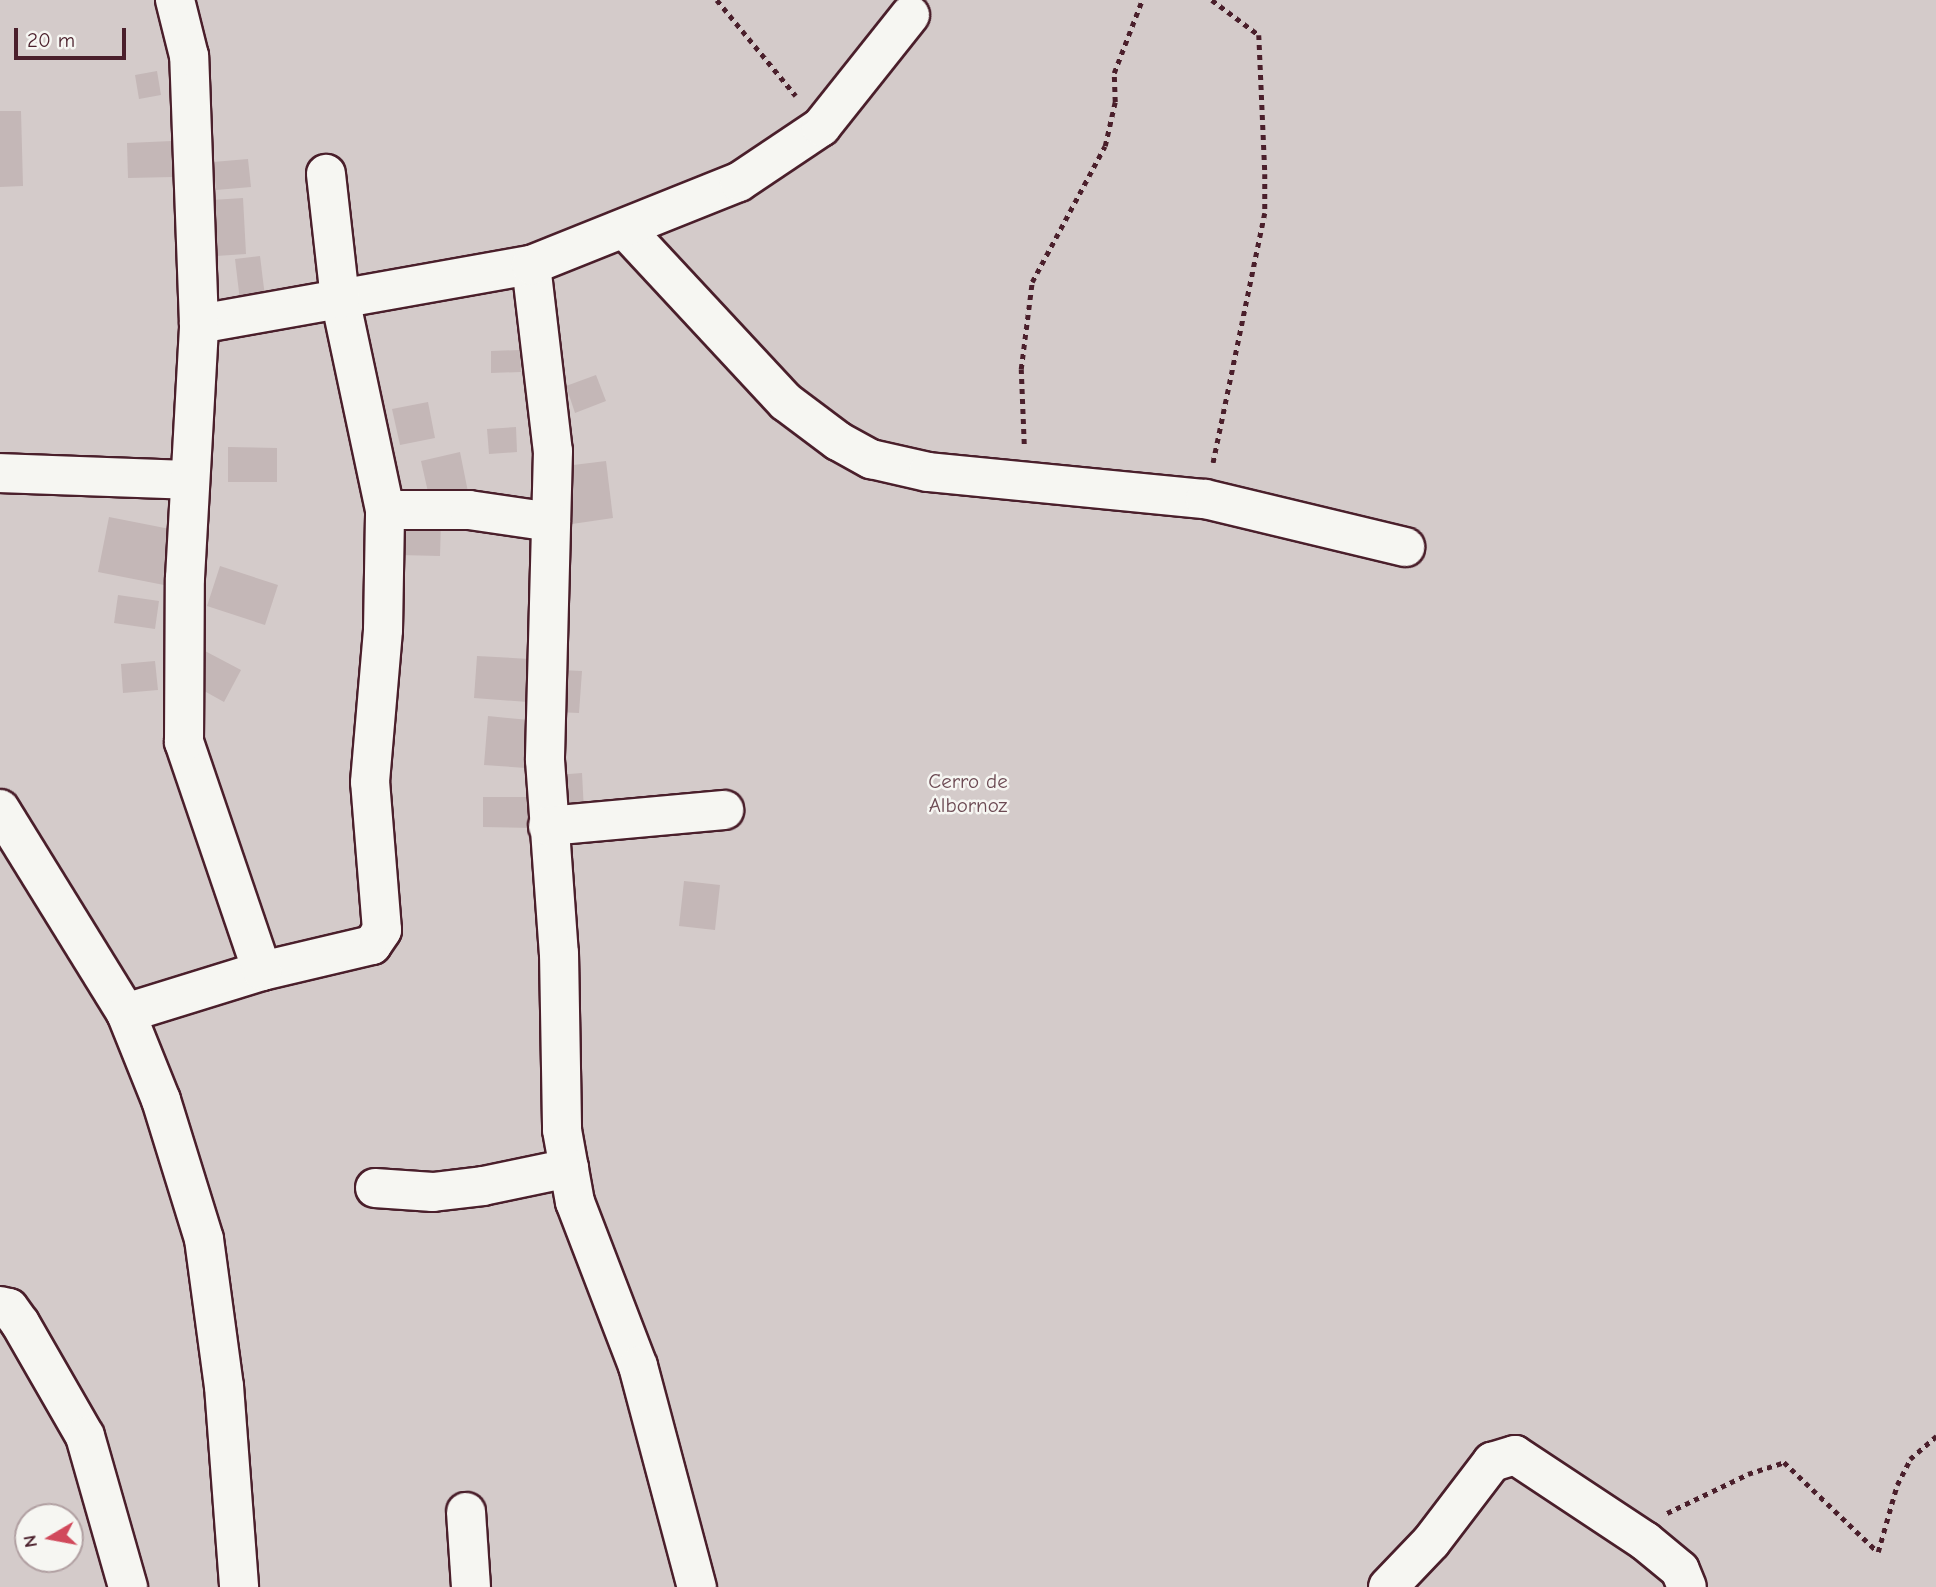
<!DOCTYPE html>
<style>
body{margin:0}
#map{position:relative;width:1936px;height:1587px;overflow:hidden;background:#ece9e6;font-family:"Comic Neue",sans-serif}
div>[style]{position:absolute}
.green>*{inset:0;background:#d4cbca}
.building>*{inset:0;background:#c4b7b7}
.path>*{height:4.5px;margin-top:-2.25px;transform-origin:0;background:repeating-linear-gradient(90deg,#4a1f2b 0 5px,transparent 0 10px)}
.roads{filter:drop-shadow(2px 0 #4a1f2b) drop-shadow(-2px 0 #4a1f2b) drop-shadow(0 2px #4a1f2b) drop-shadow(0 -2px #4a1f2b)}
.minor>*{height:38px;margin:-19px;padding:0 19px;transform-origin:19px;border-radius:19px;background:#f6f6f2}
span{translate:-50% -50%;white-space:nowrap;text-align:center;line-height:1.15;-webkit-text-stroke:5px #f6f6f2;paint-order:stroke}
.park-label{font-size:21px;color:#6c4a53}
.north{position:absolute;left:14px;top:1503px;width:70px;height:70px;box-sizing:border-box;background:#f6f6f2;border:2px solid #b1a0a2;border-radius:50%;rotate:260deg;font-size:19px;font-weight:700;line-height:28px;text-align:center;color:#4a1f2b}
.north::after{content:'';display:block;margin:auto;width:24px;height:32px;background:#d1495b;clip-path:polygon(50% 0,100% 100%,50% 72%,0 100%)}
.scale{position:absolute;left:14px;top:28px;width:112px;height:32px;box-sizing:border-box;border:4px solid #4a1f2b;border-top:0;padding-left:9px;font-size:21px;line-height:24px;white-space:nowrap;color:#4a1f2b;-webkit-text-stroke:5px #f6f6f2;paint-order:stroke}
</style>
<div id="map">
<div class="green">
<i style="clip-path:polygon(evenodd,0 0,1936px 0,1936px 1587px,0 1587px,0 0,28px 1517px,70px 1517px,70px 1559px,28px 1559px,28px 1517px)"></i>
</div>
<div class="building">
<i style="clip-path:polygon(157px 71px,161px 95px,139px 99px,135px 75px)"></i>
<i style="clip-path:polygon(0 111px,21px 111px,23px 186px,0 187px)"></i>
<i style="clip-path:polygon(172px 141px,173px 177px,128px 178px,127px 143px)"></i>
<i style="clip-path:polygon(248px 159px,251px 187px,216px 190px,213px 162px)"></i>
<i style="clip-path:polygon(243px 198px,246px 254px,216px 256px,212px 200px)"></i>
<i style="clip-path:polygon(260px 256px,266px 305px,241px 309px,235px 259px)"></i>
<i style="clip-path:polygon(520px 350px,521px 372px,491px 373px,491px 351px)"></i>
<i style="clip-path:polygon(596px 375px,606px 401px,575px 413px,566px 386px)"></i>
<i style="clip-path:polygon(428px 402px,435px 438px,400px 445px,392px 409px)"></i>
<i style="clip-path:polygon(516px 427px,517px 452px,489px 454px,487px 429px)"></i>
<i style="clip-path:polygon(228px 447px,277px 448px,277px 482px,228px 482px)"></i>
<i style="clip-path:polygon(460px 452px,468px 492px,430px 501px,421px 461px)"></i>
<i style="clip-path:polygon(606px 461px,613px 518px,572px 524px,565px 466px)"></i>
<i style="clip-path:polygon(109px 517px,175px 530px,164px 585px,98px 572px)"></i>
<i style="clip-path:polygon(400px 520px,441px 521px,440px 556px,399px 555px)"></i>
<i style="clip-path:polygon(220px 566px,278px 585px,265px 625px,207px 606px)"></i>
<i style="clip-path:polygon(118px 595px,159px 601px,155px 629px,114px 623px)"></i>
<i style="clip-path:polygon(205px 651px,241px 670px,224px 702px,188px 682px)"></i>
<i style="clip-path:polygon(477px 656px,530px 659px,528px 702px,474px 698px)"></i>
<i style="clip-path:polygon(155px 661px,158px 690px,123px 693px,121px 664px)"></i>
<i style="clip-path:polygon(560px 670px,582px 671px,579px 713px,557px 712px)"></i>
<i style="clip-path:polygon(488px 716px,529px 720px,526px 768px,484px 765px)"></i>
<i style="clip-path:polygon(582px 773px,584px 811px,558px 812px,556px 775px)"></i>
<i style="clip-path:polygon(483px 797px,533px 797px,534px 828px,483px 827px)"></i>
<i style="clip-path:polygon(684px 881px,720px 885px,715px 930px,679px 926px)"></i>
</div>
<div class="path">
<i style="left:717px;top:0;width:124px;rotate:50.5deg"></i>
<i style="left:1212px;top:0;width:59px;rotate:36.7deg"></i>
<i style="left:1259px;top:35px;width:139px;rotate:87.5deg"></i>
<i style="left:1265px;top:174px;width:39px;rotate:90deg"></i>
<i style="left:1265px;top:213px;width:255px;rotate:101.7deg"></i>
<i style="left:1024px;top:444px;width:75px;rotate:-92.3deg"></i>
<i style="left:1021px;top:369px;width:88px;rotate:-82.8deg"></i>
<i style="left:1032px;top:282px;width:154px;rotate:-61.8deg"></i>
<i style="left:1105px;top:146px;width:45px;rotate:-77.2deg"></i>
<i style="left:1115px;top:102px;width:29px;rotate:-92deg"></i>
<i style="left:1114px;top:73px;width:78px;rotate:-69deg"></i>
<i style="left:1667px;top:1513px;width:90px;rotate:-25.7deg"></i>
<i style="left:1748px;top:1474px;width:38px;rotate:-18deg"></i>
<i style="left:1784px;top:1462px;width:130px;rotate:43.8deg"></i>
<i style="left:1878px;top:1552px;width:70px;rotate:-74.2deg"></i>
<i style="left:1897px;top:1485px;width:29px;rotate:-63deg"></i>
<i style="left:1910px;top:1459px;width:35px;rotate:-41deg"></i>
</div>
<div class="roads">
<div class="minor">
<i style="left:625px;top:229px;width:236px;rotate:47.1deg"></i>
<i style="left:786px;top:402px;width:65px;rotate:36.9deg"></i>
<i style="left:838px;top:441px;width:38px;rotate:29deg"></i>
<i style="left:871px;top:459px;width:58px;rotate:12.8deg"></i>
<i style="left:928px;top:472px;width:278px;rotate:5.6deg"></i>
<i style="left:1205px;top:499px;width:206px;rotate:13.5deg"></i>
<i style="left:531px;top:265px;width:187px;rotate:83.3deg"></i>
<i style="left:553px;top:451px;width:309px;rotate:91.5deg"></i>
<i style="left:545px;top:760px;width:194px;rotate:85.9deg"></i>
<i style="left:559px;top:953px;width:177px;rotate:89deg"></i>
<i style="left:562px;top:1130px;width:73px;rotate:79.8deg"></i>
<i style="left:575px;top:1202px;width:176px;rotate:69deg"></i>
<i style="left:638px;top:1366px;width:229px;rotate:75.1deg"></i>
<i style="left:199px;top:324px;width:337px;rotate:-10.1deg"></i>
<i style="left:531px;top:265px;width:224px;rotate:-21.8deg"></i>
<i style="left:739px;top:182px;width:99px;rotate:-33.9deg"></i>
<i style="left:821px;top:127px;width:143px;rotate:-51.5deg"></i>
<i style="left:0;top:473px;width:189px;rotate:2.1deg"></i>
<i style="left:385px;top:510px;width:84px"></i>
<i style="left:469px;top:510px;width:83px;rotate:8.3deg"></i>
<i style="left:0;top:809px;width:240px;rotate:58.3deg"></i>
<i style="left:126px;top:1013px;width:94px;rotate:68.1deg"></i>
<i style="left:161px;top:1100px;width:145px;rotate:72.8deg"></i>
<i style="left:204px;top:1239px;width:148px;rotate:82.3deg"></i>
<i style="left:224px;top:1386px;width:202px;rotate:85.7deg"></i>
<i style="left:548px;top:826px;width:177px;rotate:-5.2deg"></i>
<i style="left:262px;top:971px;width:113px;rotate:-13.3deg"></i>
<i style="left:372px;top:945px;width:18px;rotate:-56deg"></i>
<i style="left:382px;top:930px;width:148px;rotate:-94.6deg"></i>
<i style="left:370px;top:782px;width:153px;rotate:-85.1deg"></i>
<i style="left:383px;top:630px;width:120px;rotate:-89deg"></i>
<i style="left:385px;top:510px;width:216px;rotate:-102deg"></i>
<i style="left:340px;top:299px;width:126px;rotate:-96.4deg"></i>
<i style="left:126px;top:1013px;width:142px;rotate:-17.2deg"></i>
<i style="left:262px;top:971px;width:242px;rotate:-108.8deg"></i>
<i style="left:184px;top:742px;width:164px;rotate:-89.7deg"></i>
<i style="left:185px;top:578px;width:254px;rotate:-86.8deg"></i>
<i style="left:199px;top:324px;width:268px;rotate:-92.1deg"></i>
<i style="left:189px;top:56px;width:58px;rotate:-104deg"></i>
<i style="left:375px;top:1188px;width:58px;rotate:3.9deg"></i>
<i style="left:433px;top:1192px;width:50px;rotate:-6.8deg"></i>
<i style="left:483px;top:1186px;width:88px;rotate:-11.8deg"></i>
<i style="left:0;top:1306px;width:9px;rotate:13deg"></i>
<i style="left:9px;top:1308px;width:19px;rotate:54deg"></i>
<i style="left:20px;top:1323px;width:130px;rotate:60.1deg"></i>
<i style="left:85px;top:1436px;width:157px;rotate:74.1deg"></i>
<i style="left:466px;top:1512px;width:75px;rotate:86.2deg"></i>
<i style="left:1388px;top:1587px;width:62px;rotate:-46.3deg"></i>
<i style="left:1431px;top:1542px;width:101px;rotate:-52.7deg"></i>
<i style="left:1492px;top:1462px;width:24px;rotate:-17deg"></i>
<i style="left:1515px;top:1455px;width:156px;rotate:33.5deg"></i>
<i style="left:1645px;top:1541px;width:45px;rotate:39.6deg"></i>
<i style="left:1680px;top:1570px;width:18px;rotate:68deg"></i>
</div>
</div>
<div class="park-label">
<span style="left:968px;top:793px">Cerro de<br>Albornoz</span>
</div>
<div class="north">N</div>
<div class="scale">20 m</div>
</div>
